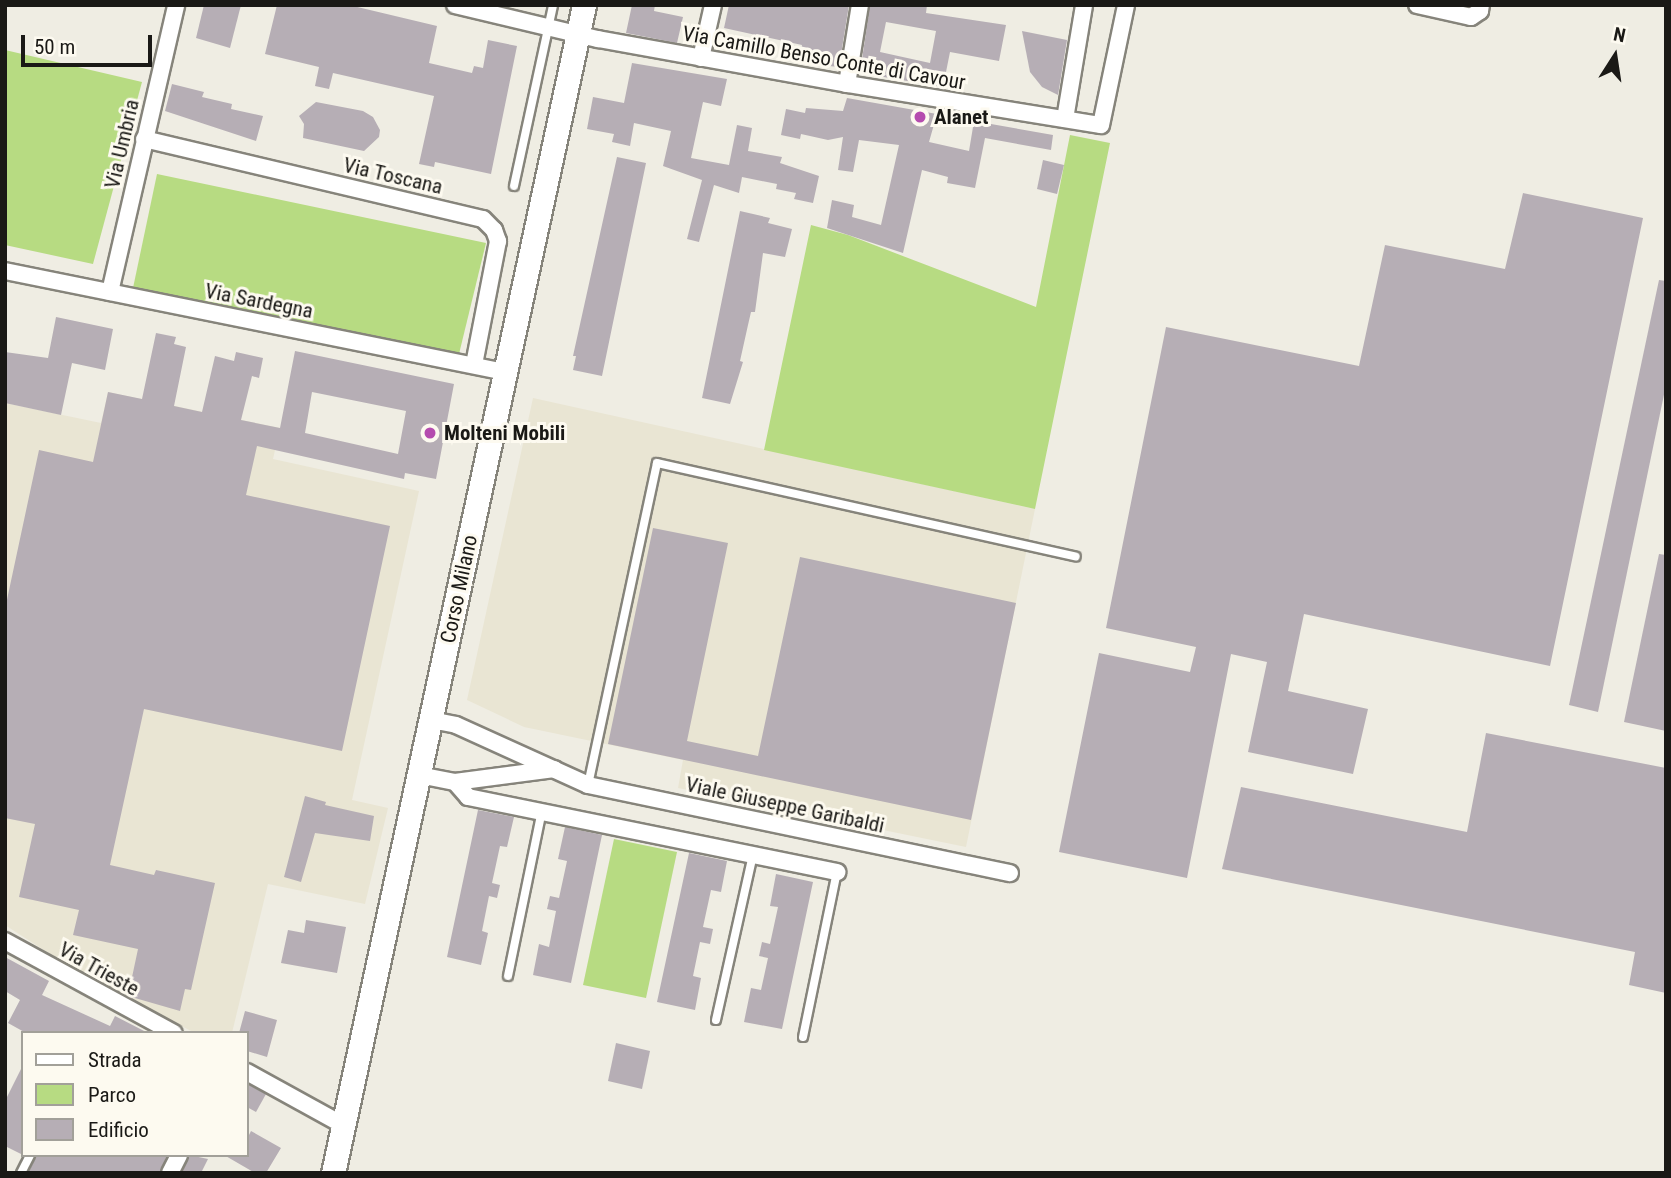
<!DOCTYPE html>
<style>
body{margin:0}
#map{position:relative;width:1671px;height:1178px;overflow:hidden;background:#efede3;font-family:"Roboto Condensed",sans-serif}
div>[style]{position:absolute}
.built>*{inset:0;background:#e9e5d3}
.green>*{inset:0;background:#b7db82}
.building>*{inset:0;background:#b6aeb5}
.roads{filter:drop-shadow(2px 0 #86847b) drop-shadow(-2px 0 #86847b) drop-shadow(0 2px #86847b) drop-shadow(0 -2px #86847b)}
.service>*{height:8px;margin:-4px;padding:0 4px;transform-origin:4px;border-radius:4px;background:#fff}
.minor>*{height:16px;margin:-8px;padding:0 8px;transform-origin:8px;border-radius:8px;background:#fff}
.secondary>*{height:23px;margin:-11.5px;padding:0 11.5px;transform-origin:11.5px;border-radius:11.5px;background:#fff}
.dots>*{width:19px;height:19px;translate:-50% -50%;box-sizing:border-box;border:4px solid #fdfaf0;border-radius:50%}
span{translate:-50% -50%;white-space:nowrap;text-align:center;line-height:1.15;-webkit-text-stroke:6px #fdfaf0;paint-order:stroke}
.street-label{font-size:21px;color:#1a1916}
.poi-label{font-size:21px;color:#1a1916;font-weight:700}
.left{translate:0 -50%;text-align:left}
.frame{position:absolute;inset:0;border:7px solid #1a1916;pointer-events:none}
.legend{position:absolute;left:21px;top:1031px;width:228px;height:126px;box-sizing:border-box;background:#fdfaf0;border:2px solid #a2a099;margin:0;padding:9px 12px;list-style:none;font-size:21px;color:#1a1916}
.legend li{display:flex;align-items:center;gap:14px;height:35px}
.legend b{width:35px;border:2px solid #a2a099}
.north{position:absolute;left:1580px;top:21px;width:70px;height:70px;-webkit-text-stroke:5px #fdfaf0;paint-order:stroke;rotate:12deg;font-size:19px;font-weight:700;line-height:28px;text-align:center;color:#1a1916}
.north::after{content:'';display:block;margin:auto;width:24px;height:32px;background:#1a1916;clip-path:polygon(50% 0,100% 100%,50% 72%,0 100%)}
.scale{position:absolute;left:21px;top:35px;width:131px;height:32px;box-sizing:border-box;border:4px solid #1a1916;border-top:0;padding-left:9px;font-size:21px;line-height:24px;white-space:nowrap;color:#1a1916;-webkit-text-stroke:5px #fdfaf0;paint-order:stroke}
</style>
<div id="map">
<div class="built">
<i style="clip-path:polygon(108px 392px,280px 428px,273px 459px,419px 491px,352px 800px,388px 808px,365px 904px,268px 884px,232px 1033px,195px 1033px,81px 974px,5px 925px,5px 403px,101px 423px)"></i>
<i style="clip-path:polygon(533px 398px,1035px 509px,966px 847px,678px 788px,683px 760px,524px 727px,467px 700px)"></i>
</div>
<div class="green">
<i style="clip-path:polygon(5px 50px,142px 82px,93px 264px,5px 245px)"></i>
<i style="clip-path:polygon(1070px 135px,1110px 143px,1035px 509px,764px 450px,811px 225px,848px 235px,1036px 307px)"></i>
<i style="clip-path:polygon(157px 174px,486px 243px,459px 354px,133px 288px)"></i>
<i style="clip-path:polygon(614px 839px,677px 852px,646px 998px,583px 985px)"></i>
</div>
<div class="building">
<i style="clip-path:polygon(204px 5px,241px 5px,230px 48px,196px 38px)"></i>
<i style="clip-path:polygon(277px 5px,349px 5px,437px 26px,429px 63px,472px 73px,474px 66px,483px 68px,488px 40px,517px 46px,491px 174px,435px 162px,434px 167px,419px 164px,434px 96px,333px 73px,329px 89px,315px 86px,319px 67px,265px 54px)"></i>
<i style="clip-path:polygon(632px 5px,655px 5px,654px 11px,683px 17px,677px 43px,626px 33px)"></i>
<i style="clip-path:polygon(729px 5px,849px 5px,839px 67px,799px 63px,802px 45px,724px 28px)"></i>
<i style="clip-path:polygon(evenodd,870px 5px,927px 5px,926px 13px,1006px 25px,999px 61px,950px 52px,943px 87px,860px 73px,870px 5px,886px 22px,936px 31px,930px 63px,880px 52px,886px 22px)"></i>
<i style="clip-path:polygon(1022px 31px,1067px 40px,1058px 95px,1042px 87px,1030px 72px)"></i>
<i style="clip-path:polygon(632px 63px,727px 79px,721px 106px,703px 102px,691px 158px,729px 165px,737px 125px,752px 128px,748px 151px,782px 157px,780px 163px,819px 176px,813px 203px,794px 199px,796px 193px,776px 189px,777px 184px,742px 177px,739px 193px,714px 185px,699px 242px,687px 239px,702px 180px,663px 166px,671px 131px,634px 123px,630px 146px,612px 142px,614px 134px,587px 129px,593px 97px,624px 103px)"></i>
<i style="clip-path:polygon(172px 84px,204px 92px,202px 97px,232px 104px,231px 109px,263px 116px,256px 141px,165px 111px)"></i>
<i style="clip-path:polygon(847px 98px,937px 114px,929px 142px,969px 151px,974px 121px,1053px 135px,1051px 150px,985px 138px,975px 188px,947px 183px,948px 177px,922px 170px,903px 253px,827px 228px,832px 200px,854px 205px,852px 217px,881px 225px,899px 145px,859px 140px,853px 172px,838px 170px,843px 137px,828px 140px,801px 134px,800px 139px,781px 135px,786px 109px,805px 113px,806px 108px,843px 111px)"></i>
<i style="clip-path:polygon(316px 102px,363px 111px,373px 117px,380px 130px,379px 137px,364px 151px,303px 138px,304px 124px,299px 116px)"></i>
<i style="clip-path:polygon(617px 157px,646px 163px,602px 376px,573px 370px,576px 356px,573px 356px)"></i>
<i style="clip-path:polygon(1043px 160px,1064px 165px,1057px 194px,1037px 189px)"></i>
<i style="clip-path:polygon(1523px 193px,1643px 218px,1550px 666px,1304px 614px,1288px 691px,1368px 709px,1353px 774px,1248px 752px,1267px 662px,1231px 654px,1187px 878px,1059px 852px,1099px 653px,1190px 672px,1196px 647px,1106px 628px,1166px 327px,1359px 366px,1385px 245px,1505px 269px)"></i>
<i style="clip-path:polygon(740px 211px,770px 218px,768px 223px,792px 229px,785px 257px,763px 253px,755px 312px,751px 312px,748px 325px,740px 361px,743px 362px,730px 404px,702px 398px)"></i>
<i style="clip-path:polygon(1659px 280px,1666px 281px,1666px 385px,1598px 712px,1569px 705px)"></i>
<i style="clip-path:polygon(56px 317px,113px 329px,105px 370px,72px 363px,61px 415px,5px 403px,5px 352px,48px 358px)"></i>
<i style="clip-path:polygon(evenodd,156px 333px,176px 337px,174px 344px,186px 347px,174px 406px,202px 412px,215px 356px,234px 361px,236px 352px,263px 358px,259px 378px,252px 376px,241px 420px,280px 428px,295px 351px,454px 384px,436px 479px,405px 473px,404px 479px,257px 446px,246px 495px,390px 526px,342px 751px,144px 709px,110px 865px,154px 875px,156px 870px,215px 883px,191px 990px,185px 989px,180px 1011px,128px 996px,138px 949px,73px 935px,79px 910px,19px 897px,35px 824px,5px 818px,5px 609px,39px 450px,93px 462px,108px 392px,142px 399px,156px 333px,312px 392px,406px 411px,398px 454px,305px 433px,312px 392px)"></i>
<i style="clip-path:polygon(653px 528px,728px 543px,687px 741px,758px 756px,800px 557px,1016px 603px,971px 820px,608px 744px)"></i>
<i style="clip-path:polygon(1659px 554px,1666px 555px,1666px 731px,1624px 722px)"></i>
<i style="clip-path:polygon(1486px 733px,1666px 768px,1666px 993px,1629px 985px,1635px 952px,1222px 869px,1241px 787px,1467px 832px)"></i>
<i style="clip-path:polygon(305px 796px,326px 802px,325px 805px,374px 816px,370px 841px,315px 833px,301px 882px,284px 877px)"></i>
<i style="clip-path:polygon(478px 810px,514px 817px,507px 847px,500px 846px,492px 883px,500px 885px,497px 898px,489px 896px,482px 931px,488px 933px,481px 965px,447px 957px)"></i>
<i style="clip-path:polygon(565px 827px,602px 835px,571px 983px,533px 975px,539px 944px,549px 947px,556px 911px,547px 909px,550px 896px,559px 898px,567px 861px,558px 859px)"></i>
<i style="clip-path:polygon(689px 853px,727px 861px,721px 892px,711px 890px,703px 927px,713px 929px,710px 944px,700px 942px,693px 976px,701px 978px,695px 1010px,657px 1002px)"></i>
<i style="clip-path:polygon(776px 874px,813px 882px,782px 1029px,744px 1022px,751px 988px,761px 990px,768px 958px,759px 956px,762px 942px,770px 944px,778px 907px,770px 906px)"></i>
<i style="clip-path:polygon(306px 920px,346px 927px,337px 973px,281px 963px,288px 930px,304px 933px)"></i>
<i style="clip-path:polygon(5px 957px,49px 981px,42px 995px,110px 1026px,115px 1016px,148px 1033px,26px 1033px,8px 1023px,20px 1000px,5px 991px)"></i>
<i style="clip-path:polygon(245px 1011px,277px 1020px,267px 1057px,247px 1051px,247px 1033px,239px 1033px)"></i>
<i style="clip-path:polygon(616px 1043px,650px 1051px,642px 1089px,608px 1081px)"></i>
<i style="clip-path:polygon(23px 1065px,23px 1155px,5px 1146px,5px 1101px)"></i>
<i style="clip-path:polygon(247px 1084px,266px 1094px,256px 1112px,247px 1107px)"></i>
<i style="clip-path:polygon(251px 1131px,281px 1148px,266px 1173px,255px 1173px,224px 1155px,247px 1155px,247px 1139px)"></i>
<i style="clip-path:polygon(37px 1155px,167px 1155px,160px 1173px,28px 1173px)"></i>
<i style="clip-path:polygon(189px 1155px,208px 1159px,201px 1173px,182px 1173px)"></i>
</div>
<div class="roads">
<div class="service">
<i style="left:514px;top:186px;width:185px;rotate:-77.8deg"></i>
<i style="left:588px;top:785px;width:329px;rotate:-77.9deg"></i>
<i style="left:657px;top:463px;width:429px;rotate:12.6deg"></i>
<i style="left:508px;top:976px;width:168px;rotate:-78.4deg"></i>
<i style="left:716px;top:1020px;width:169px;rotate:-77.4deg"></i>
<i style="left:803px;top:1037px;width:168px;rotate:-78.4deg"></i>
<i style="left:21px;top:1173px;width:20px;rotate:-63deg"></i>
</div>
<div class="minor">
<i style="left:455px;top:5px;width:147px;rotate:13.4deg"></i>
<i style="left:598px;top:39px;width:253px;rotate:10.2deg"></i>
<i style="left:847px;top:84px;width:257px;rotate:9.2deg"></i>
<i style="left:1101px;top:125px;width:123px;rotate:-78.2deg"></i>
<i style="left:1417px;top:5px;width:55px;rotate:12.5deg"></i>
<i style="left:1471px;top:17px;width:11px;rotate:-34deg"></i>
<i style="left:1480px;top:11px;width:6px;rotate:-81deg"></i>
<i style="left:701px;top:58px;width:54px;rotate:-77.2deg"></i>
<i style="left:847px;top:84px;width:80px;rotate:-80.7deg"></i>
<i style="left:1065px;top:119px;width:116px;rotate:-80.5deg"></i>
<i style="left:144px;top:139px;width:348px;rotate:13.3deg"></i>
<i style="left:483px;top:219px;width:16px;rotate:45deg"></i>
<i style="left:494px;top:230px;width:12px;rotate:70deg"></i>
<i style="left:498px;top:241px;width:126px;rotate:101deg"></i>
<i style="left:5px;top:271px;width:510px;rotate:11.42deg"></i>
<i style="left:110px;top:292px;width:294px;rotate:-77deg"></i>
<i style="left:431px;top:720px;width:25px;rotate:11deg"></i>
<i style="left:456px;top:725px;width:145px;rotate:24.4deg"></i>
<i style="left:588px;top:785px;width:431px;rotate:11.8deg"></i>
<i style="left:419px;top:775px;width:37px;rotate:11deg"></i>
<i style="left:455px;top:782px;width:100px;rotate:-7.5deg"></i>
<i style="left:455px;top:782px;width:20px;rotate:49deg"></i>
<i style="left:468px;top:797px;width:377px;rotate:11.5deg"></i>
<i style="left:5px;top:941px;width:192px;rotate:28.6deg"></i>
<i style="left:247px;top:1072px;width:110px;rotate:28.9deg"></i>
<i style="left:170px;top:1173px;width:20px;rotate:-63deg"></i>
</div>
<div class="secondary">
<i style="left:333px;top:1173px;width:1195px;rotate:-77.87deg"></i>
</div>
</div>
<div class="dots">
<i style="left:920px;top:117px;background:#b54caf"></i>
<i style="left:430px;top:433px;background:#b54caf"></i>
</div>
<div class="street-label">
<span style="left:824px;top:58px;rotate:10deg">Via Camillo Benso Conte di Cavour</span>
<span style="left:122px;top:144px;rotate:-77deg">Via Umbria</span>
<span style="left:393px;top:176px;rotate:13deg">Via Toscana</span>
<span style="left:259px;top:301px;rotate:11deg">Via Sardegna</span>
<span style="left:459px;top:589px;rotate:-78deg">Corso Milano</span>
<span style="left:785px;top:805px;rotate:12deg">Viale Giuseppe Garibaldi</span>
<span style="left:99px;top:969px;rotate:29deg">Via Trieste</span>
</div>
<div class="poi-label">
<span class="left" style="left:934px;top:117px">Alanet</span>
<span class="left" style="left:444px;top:433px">Molteni Mobili</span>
</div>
<div class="frame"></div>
<ul class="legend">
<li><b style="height:9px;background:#fff"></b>Strada</li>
<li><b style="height:19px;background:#b7db82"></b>Parco</li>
<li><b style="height:19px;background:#b6aeb5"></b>Edificio</li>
</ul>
<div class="north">N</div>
<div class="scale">50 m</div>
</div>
